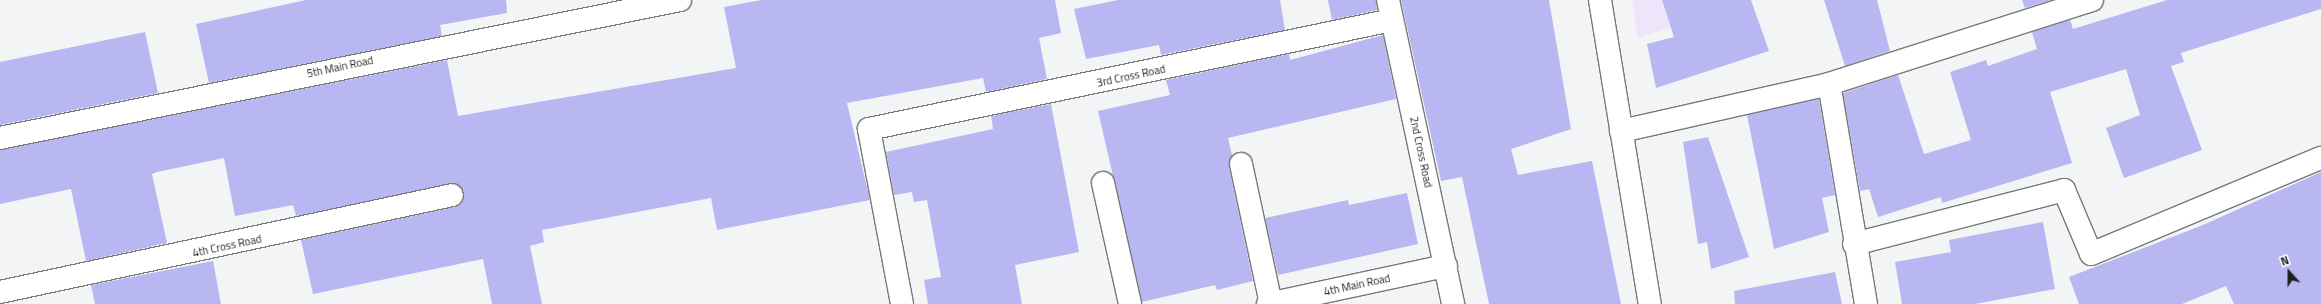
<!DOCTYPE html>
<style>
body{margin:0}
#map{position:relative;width:2321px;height:304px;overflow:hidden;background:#f2f4f5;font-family:"Titillium Web",sans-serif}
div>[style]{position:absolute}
.commercial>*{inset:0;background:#eee5fb}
.building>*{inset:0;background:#b9b7f1}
.roads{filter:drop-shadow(1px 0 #777979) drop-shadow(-1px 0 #777979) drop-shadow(0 1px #777979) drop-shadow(0 -1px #777979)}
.minor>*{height:22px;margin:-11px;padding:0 11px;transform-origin:11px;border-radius:11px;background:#fff}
span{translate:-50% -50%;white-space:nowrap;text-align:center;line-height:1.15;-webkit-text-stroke:4px #fff;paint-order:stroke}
.street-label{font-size:11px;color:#1f1f20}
.north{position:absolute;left:2269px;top:252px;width:40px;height:40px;-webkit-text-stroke:3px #fff;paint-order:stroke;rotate:339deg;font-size:11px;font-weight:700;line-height:16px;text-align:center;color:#1f1f20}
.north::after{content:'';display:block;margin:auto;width:14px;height:18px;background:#1f1f20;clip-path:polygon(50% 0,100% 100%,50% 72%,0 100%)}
</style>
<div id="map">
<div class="commercial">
<i style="clip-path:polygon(1632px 0,1755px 0,1638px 38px)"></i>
</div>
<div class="building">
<i style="clip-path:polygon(306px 0,506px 0,507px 13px,440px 25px,442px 36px,209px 83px,196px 24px)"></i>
<i style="clip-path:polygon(761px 0,1055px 0,1061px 33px,1039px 38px,1047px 79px,986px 92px,983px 78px,847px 103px,870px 200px,717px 230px,711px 198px,542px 230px,544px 242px,530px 246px,542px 304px,492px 304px,483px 259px,313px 294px,301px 240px,455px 207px,461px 204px,464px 193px,455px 183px,296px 216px,293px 205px,235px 216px,224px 158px,157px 172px,152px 174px,167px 243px,86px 261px,71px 189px,0 204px,0 150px,447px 60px,458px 116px,736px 68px,724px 7px)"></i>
<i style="clip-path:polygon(1118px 0,1280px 0,1285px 30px,1161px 55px,1159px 45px,1086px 59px,1074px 9px)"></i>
<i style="clip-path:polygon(1328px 0,1376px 0,1377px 10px,1332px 20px)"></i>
<i style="clip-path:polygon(1401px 0,1549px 0,1571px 129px,1511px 149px,1518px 175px,1592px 161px,1621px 304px,1489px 304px,1462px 177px,1441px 181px)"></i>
<i style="clip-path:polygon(1662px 0,1751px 0,1769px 51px,1656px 88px,1647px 44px,1674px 37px)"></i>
<i style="clip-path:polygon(1824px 0,1877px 0,1890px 51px,1845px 66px)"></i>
<i style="clip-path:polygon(2022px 0,2051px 0,2025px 8px)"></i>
<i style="clip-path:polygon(2167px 0,2321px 0,2321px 9px,2181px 53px,2184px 62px,2171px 66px,2202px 150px,2124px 178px,2106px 128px,2140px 115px,2126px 69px,2050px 92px,2072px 163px,1942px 203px,1941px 197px,1878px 217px,1869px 189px,1860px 191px,1843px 93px,1898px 75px,1924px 154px,1971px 140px,1950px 72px,1986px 60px,1988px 66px,2037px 49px,2032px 32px,2070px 20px,2073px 29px)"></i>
<i style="clip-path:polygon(145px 32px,158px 93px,0 125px,0 62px)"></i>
<i style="clip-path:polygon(1383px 35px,1396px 99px,1228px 138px,1232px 155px,1229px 167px,1253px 281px,1217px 290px,1215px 285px,1142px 302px,1098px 111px,1170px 95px,1166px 80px,1289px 54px,1290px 60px)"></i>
<i style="clip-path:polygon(1819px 99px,1835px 195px,1822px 198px,1829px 232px,1774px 249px,1747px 115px)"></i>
<i style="clip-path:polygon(1051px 104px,1079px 252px,1015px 265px,1022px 304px,928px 304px,924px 280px,941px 277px,927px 200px,914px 202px,912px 192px,894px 195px,886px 152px,993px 129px,991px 116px)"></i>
<i style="clip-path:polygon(1708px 137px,1749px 257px,1711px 269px,1707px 242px,1698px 244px,1683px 142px)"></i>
<i style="clip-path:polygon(2321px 172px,2321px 304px,2234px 304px,2226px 286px,2182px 304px,2079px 304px,2069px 277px,2203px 225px)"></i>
<i style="clip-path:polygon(1407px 193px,1418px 244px,1278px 275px,1265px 218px,1348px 200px,1349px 205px)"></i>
<i style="clip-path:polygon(2043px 222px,2055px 289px,1975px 304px,1902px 304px,1895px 262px,1951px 252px,1949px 240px)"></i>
<i style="clip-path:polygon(213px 261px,221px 304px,95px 304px,91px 285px)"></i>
<i style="clip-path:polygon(1835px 272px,1842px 304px,1735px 304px,1734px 291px)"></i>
</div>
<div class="roads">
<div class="minor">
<i style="left:1388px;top:0;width:311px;rotate:77.9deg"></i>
<i style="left:1600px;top:0;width:308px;rotate:80.7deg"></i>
<i style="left:1621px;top:131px;width:213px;rotate:-12.7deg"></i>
<i style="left:0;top:138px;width:694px;rotate:-11.47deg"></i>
<i style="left:1241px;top:164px;width:143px;rotate:77.9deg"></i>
<i style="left:1103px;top:183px;width:124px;rotate:77.4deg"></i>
<i style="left:1854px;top:244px;width:217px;rotate:-14.4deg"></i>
<i style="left:2064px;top:190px;width:69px;rotate:67.1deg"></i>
<i style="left:2091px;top:254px;width:249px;rotate:-22.7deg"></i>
<i style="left:0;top:292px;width:462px;rotate:-12.1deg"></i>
<i style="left:902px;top:304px;width:178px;rotate:-100.7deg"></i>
<i style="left:869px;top:129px;width:534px;rotate:-11.77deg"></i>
<i style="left:1268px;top:304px;width:182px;rotate:-12.1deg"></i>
<i style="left:1866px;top:304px;width:223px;rotate:-99.5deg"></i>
<i style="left:1829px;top:84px;width:276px;rotate:-17.7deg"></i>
</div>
</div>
<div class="street-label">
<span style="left:340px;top:67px;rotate:-12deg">5th Main Road</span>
<span style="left:1131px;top:76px;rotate:-12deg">3rd Cross Road</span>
<span style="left:1421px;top:152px;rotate:78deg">2nd Cross Road</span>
<span style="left:227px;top:246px;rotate:-12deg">4th Cross Road</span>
<span style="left:1357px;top:285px;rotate:-12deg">4th Main Road</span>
</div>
<div class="north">N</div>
</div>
